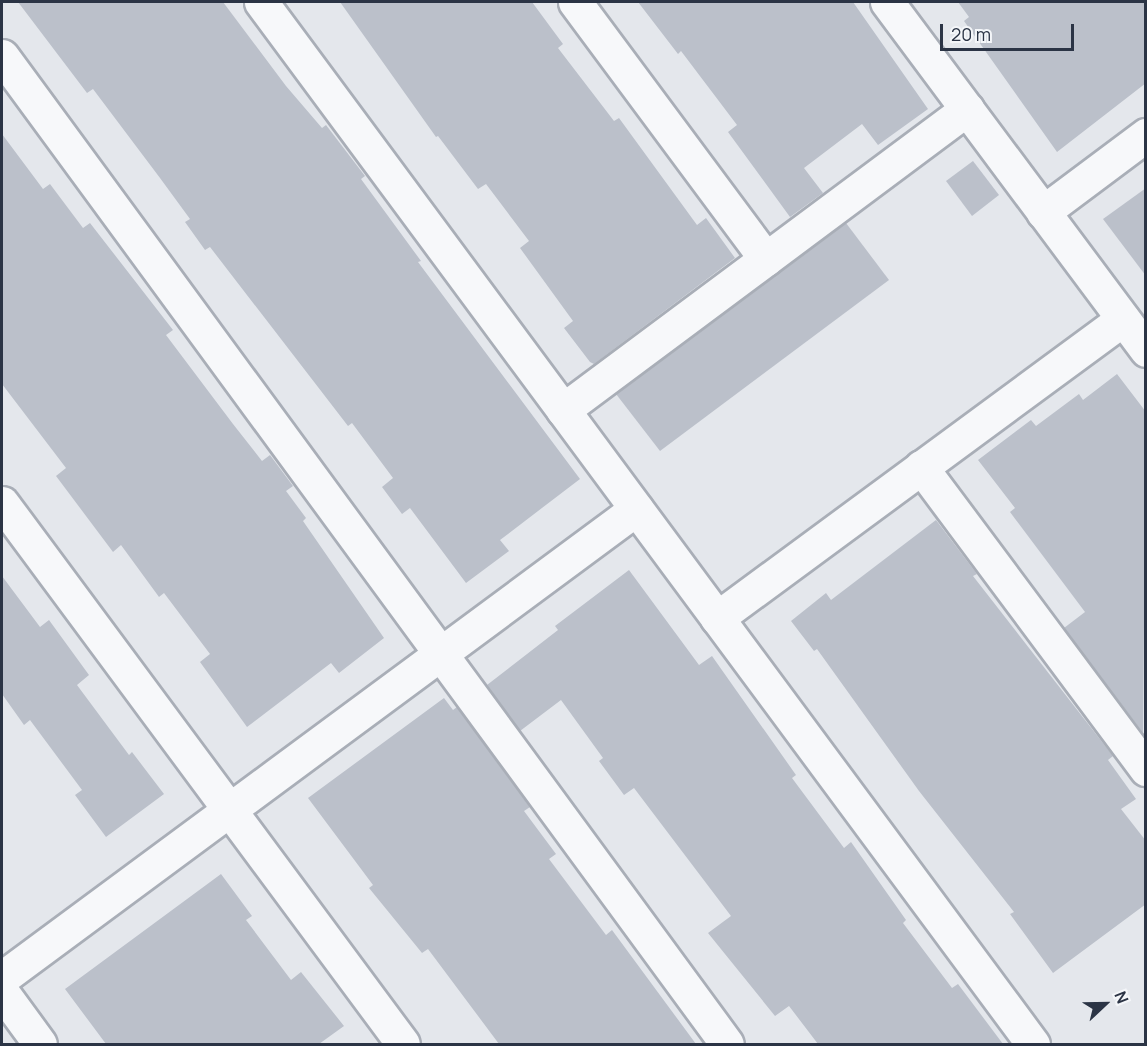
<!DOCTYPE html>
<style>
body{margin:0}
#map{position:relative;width:1147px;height:1046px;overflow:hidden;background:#e4e7ec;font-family:Manrope,sans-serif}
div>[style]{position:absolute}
.building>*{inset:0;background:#bbc0ca}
.roads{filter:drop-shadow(2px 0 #a9aeb7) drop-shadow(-2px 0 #a9aeb7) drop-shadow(0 2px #a9aeb7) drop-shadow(0 -2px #a9aeb7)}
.minor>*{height:33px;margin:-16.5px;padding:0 16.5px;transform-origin:16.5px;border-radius:16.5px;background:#f7f8fa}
span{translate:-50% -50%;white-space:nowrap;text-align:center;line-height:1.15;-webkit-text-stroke:4.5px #f4f6f9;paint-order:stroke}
.frame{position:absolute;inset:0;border:3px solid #2b3445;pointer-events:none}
.north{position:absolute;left:1075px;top:974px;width:60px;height:60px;-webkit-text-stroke:4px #f4f6f9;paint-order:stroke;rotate:68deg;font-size:16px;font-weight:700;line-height:24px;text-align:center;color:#2b3445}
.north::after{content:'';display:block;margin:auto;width:21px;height:27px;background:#2b3445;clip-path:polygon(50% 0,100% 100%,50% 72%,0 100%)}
.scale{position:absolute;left:940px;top:24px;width:134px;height:27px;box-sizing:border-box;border:3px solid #2b3445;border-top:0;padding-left:8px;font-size:18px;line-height:21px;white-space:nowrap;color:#2b3445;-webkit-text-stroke:4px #f4f6f9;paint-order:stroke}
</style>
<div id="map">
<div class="building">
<i style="clip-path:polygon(18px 2px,223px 2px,286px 86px,322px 128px,326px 125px,365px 176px,361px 179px,421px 261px,418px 262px,580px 479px,500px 540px,509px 551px,466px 583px,410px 508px,402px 514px,382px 487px,393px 478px,352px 423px,348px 426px,210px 247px,205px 250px,185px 222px,190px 219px,160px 178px,93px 89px,87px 93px)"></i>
<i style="clip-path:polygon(340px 2px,532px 2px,563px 44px,558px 48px,614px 121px,619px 118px,697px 225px,706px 218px,735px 258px,594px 364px,590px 362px,564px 328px,573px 321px,520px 248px,529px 241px,486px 184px,478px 189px,438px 136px,436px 137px)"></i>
<i style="clip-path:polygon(638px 2px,853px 2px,928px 109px,878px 145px,862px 124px,804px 168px,823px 193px,790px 217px,728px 132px,737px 125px,681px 51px,678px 54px)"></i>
<i style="clip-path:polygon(958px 2px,1146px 2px,1146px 83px,1057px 152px,964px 21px,969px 17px)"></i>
<i style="clip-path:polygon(2px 134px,43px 189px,50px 184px,83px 228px,90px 223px,173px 330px,166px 335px,233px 424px,262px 461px,270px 455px,293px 486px,286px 491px,306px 518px,303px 521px,384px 638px,339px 673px,331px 663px,247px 727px,200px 662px,210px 654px,164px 593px,159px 597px,121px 545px,113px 552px,56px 476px,66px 468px,2px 384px)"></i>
<i style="clip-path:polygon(973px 161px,999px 195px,972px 216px,946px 181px)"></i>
<i style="clip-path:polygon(1146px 188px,1146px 276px,1103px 219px)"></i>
<i style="clip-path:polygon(846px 223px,889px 280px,660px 451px,616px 394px)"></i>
<i style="clip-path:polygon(1117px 374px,1146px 412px,1143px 733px,1064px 628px,1085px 612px,1010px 512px,1015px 508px,978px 460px,1031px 420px,1036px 426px,1079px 394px,1083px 400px)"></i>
<i style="clip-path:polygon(936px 520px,977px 574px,973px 576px,1113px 756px,1108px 760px,1136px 799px,1121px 809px,1146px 841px,1146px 904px,1053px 973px,1010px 914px,1014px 912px,919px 791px,817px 649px,814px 651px,791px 621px,826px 593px,831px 600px)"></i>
<i style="clip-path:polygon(629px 570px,699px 665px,712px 656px,796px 775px,792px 778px,844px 848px,851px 842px,906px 920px,903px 923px,952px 988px,958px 984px,1003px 1044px,818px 1044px,789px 1006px,775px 1016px,708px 933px,731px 916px,634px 788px,624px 795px,599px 761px,603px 758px,561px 700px,520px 731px,487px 685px,558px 630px,555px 626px)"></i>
<i style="clip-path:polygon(2px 576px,40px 627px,49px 620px,89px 675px,77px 685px,129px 755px,132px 752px,164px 794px,106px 837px,75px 795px,82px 790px,30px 720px,24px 725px,2px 694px)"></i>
<i style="clip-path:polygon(444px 698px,453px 710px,457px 707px,530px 807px,524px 811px,556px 854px,549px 859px,606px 935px,612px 930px,696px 1044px,499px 1044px,428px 949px,422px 953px,369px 888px,373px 885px,308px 798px)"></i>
<i style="clip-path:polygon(221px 874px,252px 916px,246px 920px,291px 980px,301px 972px,344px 1026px,319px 1044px,106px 1044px,65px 989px)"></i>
</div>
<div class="roads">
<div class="minor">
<i style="left:261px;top:2px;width:1297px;rotate:53.47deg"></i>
<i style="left:575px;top:2px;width:320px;rotate:53.4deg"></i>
<i style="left:887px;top:2px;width:434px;rotate:53.3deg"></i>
<i style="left:2px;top:56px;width:1225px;rotate:53.73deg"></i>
<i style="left:1043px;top:212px;width:129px;rotate:-36.8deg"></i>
<i style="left:563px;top:410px;width:504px;rotate:-36.69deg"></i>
<i style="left:921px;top:467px;width:377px;rotate:53.3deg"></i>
<i style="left:2px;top:503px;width:673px;rotate:53.45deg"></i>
<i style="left:717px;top:618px;width:504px;rotate:-36.37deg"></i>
<i style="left:2px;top:978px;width:789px;rotate:-36.49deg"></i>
<i style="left:2px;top:992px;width:64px;rotate:53.8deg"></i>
</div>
</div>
<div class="frame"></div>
<div class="north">N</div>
<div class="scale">20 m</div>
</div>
